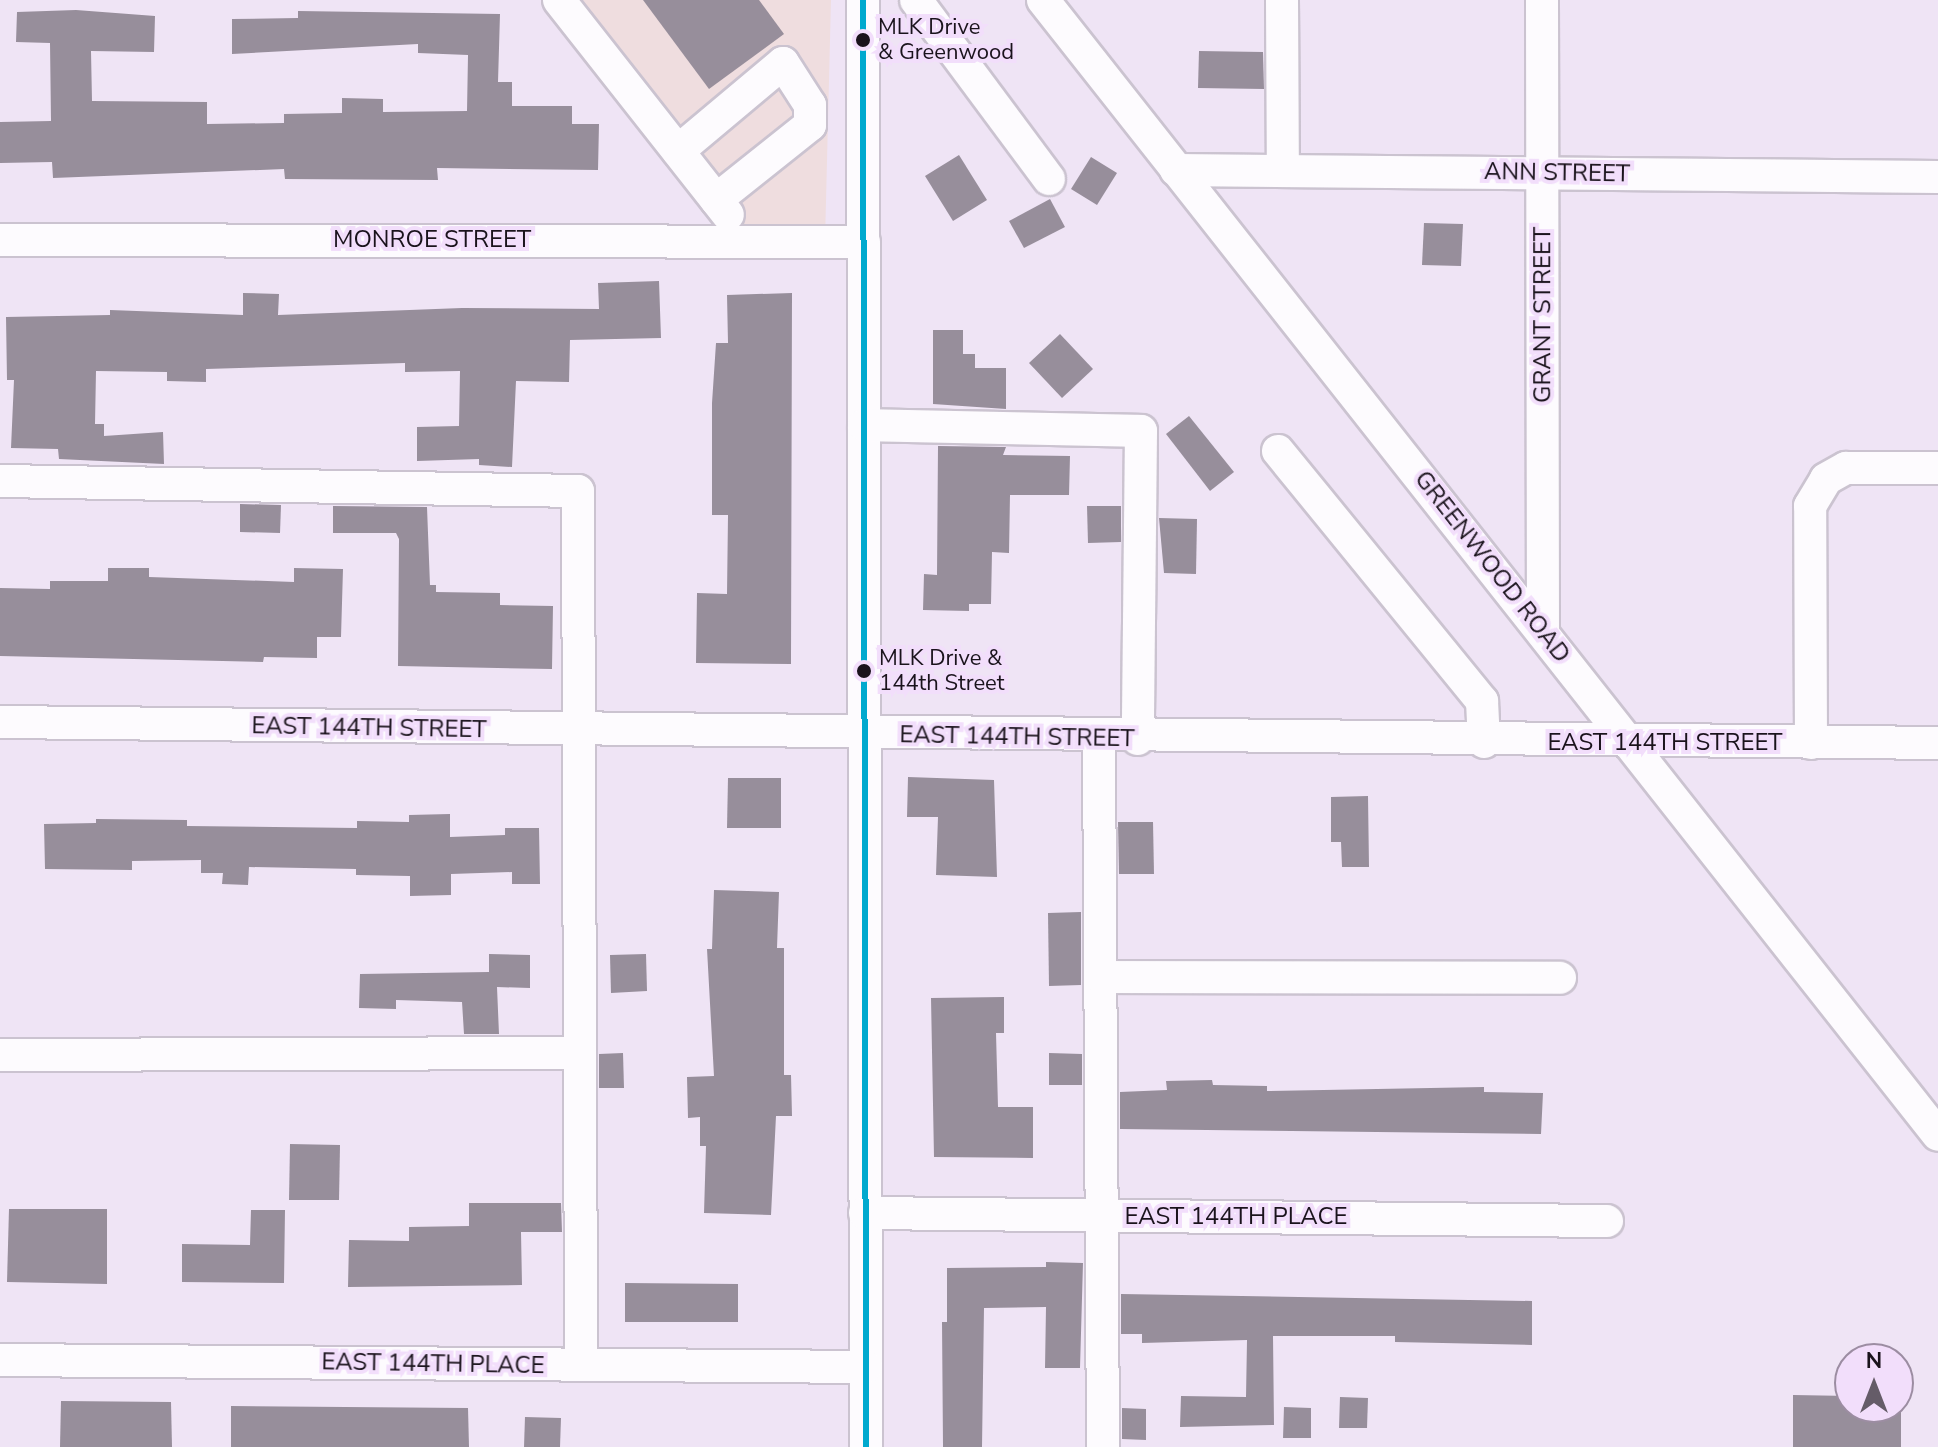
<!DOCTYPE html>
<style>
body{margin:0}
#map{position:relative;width:1938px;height:1447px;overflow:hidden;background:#efe4f5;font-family:"Nunito Sans",sans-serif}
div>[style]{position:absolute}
.commercial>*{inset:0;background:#efdddf}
.building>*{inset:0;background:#978e9b}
.roads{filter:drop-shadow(2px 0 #cbc3d0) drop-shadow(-2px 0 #cbc3d0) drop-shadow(0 2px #cbc3d0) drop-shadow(0 -2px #cbc3d0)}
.minor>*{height:32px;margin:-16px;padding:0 16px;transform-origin:16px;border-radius:16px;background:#fdfbfe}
.bus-1>*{height:6px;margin:-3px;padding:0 3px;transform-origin:3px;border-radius:3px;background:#00a9ce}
.dots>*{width:22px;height:22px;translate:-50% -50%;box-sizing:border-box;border:4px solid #f2defb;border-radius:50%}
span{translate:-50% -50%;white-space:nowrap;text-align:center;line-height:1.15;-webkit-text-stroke:8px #f2defb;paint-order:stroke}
.bus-label{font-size:22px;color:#1a131c}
.left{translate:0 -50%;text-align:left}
.street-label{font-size:24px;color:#1a131c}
.north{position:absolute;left:1834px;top:1343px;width:80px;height:80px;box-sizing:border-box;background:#f2defb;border:2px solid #9c8da2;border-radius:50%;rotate:0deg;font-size:22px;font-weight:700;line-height:32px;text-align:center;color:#1a131c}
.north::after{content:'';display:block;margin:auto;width:28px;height:36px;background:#655c68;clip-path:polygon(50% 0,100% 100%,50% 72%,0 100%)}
</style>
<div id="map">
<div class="commercial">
<i style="clip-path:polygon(560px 0,831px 0,825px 241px,748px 241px)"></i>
</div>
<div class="building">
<i style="clip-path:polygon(643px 0,759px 0,784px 34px,709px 89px)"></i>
<i style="clip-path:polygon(76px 10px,155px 16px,154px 52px,91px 51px,92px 101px,207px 102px,207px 124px,284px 123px,284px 114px,342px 113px,342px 98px,383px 99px,383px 112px,467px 111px,468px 55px,418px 53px,418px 44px,232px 54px,232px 19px,298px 18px,298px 11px,500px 14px,498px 82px,512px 82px,512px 106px,572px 106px,572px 124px,599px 124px,598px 170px,437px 168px,438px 180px,285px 179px,284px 169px,53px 178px,52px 162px,0 163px,0 122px,51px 121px,50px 43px,16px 42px,17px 12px)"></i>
<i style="clip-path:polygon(1199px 51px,1263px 52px,1264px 89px,1198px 88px)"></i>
<i style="clip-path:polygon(959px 155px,987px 200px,953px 221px,925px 176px)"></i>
<i style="clip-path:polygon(1091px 157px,1117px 173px,1097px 205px,1071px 189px)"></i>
<i style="clip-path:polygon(1050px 199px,1065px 227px,1024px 248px,1009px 221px)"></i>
<i style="clip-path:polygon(1424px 223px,1463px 224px,1461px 266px,1422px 265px)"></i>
<i style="clip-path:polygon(659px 281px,661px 338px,570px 340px,569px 382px,516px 381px,512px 467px,479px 465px,479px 459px,417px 461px,417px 427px,459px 426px,460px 371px,405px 372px,405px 363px,206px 369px,206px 382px,167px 381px,167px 372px,96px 371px,95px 424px,104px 424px,104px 436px,163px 432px,164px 464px,59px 459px,58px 449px,11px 448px,14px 380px,7px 380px,6px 317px,110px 315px,110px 310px,243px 315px,243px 293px,279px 294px,278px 315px,462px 308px,599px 309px,598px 283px)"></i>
<i style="clip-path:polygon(792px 293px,791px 664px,696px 663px,697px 593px,727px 594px,728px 515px,712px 515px,712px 403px,716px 343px,728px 343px,727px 295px)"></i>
<i style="clip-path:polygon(933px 330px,963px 330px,963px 354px,975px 354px,975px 368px,1006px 368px,1006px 409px,933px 404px)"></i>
<i style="clip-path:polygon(1060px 334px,1093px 369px,1062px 398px,1029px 363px)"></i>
<i style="clip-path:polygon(1189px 416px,1234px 472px,1210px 491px,1166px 434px)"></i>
<i style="clip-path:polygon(938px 446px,1006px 447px,1003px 455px,1070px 456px,1069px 495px,1010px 495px,1009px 553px,992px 552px,991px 604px,969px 604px,969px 611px,923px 610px,924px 574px,937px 575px)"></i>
<i style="clip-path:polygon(240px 504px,281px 505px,280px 533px,240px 532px)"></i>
<i style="clip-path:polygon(333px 506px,427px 507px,430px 585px,436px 585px,436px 592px,500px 593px,500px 605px,553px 606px,552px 669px,398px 666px,399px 539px,396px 533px,333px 533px)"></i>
<i style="clip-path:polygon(1087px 506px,1121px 506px,1121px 542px,1088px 543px)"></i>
<i style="clip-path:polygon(1159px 518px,1197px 519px,1196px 574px,1164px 573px)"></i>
<i style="clip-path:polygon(108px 568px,149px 568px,149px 577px,294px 582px,294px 568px,343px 569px,341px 637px,317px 637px,317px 658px,264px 657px,263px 662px,0 656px,0 588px,50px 589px,50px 581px,108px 581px)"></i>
<i style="clip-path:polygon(908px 777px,994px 780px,997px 877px,936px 875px,938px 817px,907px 817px)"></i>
<i style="clip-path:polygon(728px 778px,781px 778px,781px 828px,727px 828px)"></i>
<i style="clip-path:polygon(1368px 796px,1369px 867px,1342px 867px,1341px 842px,1331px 842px,1331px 797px)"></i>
<i style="clip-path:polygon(450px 814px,450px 837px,505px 835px,505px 828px,539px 828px,540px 884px,512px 884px,512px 872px,451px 874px,451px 895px,410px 896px,410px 876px,356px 875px,356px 869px,249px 867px,248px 885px,222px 884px,223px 873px,201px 873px,201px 860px,132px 861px,132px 870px,45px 869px,44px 824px,96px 823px,96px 819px,187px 820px,187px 826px,357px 828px,357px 821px,409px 822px,409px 815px)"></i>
<i style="clip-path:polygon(1118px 822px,1153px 822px,1154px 874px,1119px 874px)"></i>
<i style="clip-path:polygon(714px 890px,779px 892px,777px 948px,784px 948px,784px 1075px,791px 1075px,792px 1116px,776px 1116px,771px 1215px,704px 1213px,706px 1146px,700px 1146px,700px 1117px,688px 1118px,687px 1077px,714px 1076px,707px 949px,712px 949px)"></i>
<i style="clip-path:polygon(1081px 912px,1081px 985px,1049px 986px,1048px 913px)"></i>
<i style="clip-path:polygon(489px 954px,530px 955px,530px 988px,497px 987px,499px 1034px,464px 1034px,462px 1002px,396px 1000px,396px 1009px,359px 1008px,360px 974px,489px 972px)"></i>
<i style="clip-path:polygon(646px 954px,647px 991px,611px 993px,610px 955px)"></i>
<i style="clip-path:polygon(1004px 997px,1004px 1033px,996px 1033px,998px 1107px,1033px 1107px,1033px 1158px,934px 1157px,931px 998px)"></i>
<i style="clip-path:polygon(623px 1053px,624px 1088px,599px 1088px,599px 1054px)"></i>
<i style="clip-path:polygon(1049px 1053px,1082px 1054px,1082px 1085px,1049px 1085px)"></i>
<i style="clip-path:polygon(1212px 1080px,1213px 1085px,1267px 1086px,1267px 1091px,1484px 1087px,1484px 1092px,1543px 1093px,1541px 1134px,1120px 1129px,1120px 1092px,1167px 1090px,1166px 1081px)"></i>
<i style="clip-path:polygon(290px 1144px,340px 1145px,339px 1200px,289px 1200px)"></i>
<i style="clip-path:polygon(469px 1203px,561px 1203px,562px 1232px,521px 1232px,522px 1285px,348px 1287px,349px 1240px,409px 1241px,409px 1227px,469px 1226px)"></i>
<i style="clip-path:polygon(9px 1209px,107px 1209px,107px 1284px,7px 1282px)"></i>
<i style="clip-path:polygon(251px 1210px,285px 1210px,284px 1283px,182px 1282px,182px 1244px,250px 1245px)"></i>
<i style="clip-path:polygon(1046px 1262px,1083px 1263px,1080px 1368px,1045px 1368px,1046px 1307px,984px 1308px,982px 1447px,943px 1447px,942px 1322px,947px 1322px,947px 1268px,1046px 1267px)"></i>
<i style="clip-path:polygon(625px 1283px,738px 1284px,738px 1322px,625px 1322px)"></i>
<i style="clip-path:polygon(1121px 1294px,1532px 1301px,1532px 1345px,1395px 1342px,1395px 1336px,1273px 1336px,1274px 1425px,1180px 1427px,1181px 1396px,1246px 1397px,1247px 1340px,1142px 1343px,1142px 1334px,1121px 1334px)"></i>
<i style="clip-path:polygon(1793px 1395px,1850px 1396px,1850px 1407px,1901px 1407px,1901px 1447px,1793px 1447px)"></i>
<i style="clip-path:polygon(1340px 1397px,1368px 1398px,1367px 1428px,1339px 1428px)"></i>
<i style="clip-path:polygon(61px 1401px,171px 1402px,172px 1447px,60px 1447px)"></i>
<i style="clip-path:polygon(231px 1406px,468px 1408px,469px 1447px,231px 1447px)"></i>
<i style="clip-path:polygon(1284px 1407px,1311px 1408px,1311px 1438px,1283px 1438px)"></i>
<i style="clip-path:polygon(1122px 1408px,1146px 1409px,1146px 1440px,1122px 1439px)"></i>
<i style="clip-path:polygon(525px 1417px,561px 1418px,560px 1447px,524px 1447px)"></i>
</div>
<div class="roads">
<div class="minor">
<i style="left:559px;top:0;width:273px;rotate:51.8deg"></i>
<i style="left:863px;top:0;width:1447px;rotate:89.88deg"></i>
<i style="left:916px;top:0;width:223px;rotate:53.4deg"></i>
<i style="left:1043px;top:0;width:1445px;rotate:51.74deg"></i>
<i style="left:1282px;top:0;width:170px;rotate:89.7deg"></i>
<i style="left:1542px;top:0;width:631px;rotate:89.91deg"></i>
<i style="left:678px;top:151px;width:137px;rotate:-40deg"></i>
<i style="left:783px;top:63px;width:50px;rotate:57.3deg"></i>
<i style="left:810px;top:105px;width:20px;rotate:90deg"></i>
<i style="left:810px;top:125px;width:120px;rotate:141.4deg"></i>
<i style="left:1176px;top:170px;width:762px;rotate:0.53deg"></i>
<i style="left:0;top:240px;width:864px;rotate:0.13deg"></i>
<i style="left:864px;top:425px;width:277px;rotate:1.2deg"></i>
<i style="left:1141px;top:431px;width:308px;rotate:90.6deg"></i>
<i style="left:1278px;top:451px;width:323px;rotate:50.8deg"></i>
<i style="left:1482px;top:701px;width:41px;rotate:87.2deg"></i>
<i style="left:0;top:481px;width:578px;rotate:0.99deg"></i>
<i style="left:578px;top:491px;width:874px;rotate:89.8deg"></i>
<i style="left:0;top:722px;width:1938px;rotate:0.62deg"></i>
<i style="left:1099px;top:738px;width:709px;rotate:89.68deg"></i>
<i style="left:1811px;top:743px;width:237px;rotate:-90.2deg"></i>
<i style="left:1810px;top:506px;width:31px;rotate:-59deg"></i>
<i style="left:1826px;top:479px;width:23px;rotate:-29deg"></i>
<i style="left:1846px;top:468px;width:92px"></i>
<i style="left:1101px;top:977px;width:459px;rotate:0.1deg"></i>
<i style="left:0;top:1055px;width:580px;rotate:-0.2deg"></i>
<i style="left:865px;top:1213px;width:742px;rotate:0.62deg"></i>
<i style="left:0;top:1360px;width:866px;rotate:0.46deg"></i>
</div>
</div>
<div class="bus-1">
<i style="left:863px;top:0;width:1447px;rotate:89.88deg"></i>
</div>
<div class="dots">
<i style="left:863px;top:40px;background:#1a131c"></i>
<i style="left:864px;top:671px;background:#1a131c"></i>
</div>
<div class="bus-label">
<span class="left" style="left:878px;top:40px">MLK Drive<br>&amp; Greenwood</span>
<span class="left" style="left:879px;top:671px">MLK Drive &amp;<br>144th Street</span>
</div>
<div class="street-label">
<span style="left:1557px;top:173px;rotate:1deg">ANN STREET</span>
<span style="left:432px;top:240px">MONROE STREET</span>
<span style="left:1543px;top:315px;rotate:-90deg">GRANT STREET</span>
<span style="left:1492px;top:567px;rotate:52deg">GREENWOOD ROAD</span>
<span style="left:369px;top:728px;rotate:1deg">EAST 144TH STREET</span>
<span style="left:1017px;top:737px;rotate:1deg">EAST 144TH STREET</span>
<span style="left:1665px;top:743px">EAST 144TH STREET</span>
<span style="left:1236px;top:1217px">EAST 144TH PLACE</span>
<span style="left:433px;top:1364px;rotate:1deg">EAST 144TH PLACE</span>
</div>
<div class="north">N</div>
</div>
